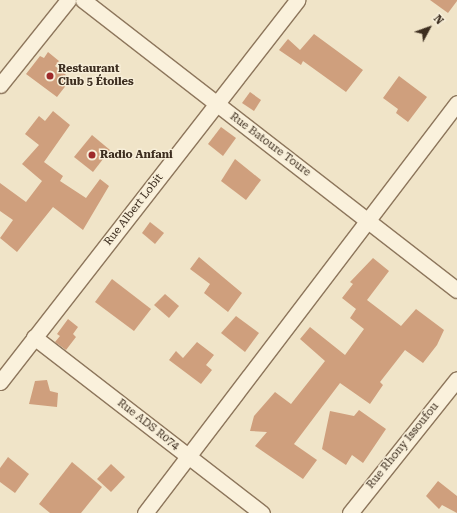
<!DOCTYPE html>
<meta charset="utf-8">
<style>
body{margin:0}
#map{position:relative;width:457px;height:513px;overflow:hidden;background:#f0e4c8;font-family:"Roboto Serif",serif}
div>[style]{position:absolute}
.building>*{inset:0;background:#cf9f7d}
.roads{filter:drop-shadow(1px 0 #8d765c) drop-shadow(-1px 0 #8d765c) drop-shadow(0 1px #8d765c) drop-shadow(0 -1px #8d765c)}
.minor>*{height:15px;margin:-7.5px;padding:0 7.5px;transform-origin:7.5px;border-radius:7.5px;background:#faf1dc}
.dots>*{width:11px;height:11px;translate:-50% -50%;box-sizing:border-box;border:2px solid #f7eed8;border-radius:50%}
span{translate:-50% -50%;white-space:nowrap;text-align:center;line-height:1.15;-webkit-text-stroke:3px #f7eed8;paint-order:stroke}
.poi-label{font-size:11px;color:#3d2e20;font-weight:700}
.left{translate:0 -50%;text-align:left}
.street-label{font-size:11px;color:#3d2e20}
.north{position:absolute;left:409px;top:8px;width:40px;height:40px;-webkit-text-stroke:3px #f7eed8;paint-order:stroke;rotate:49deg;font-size:11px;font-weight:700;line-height:16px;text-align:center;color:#3d2e20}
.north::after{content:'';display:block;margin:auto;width:14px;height:18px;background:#3d2e20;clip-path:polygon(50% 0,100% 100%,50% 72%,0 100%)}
</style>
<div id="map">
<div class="building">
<i style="clip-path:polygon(430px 0,457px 0,457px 1px,448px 13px)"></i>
<i style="clip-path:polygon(314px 34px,363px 70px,346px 92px,303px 61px,301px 65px,279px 50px,288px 39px,300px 50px)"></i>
<i style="clip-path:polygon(48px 52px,59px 61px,55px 66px,71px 79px,57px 97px,26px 74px,40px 56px,44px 58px)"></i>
<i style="clip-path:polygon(399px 76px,427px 97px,408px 122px,396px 113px,398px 109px,383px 98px)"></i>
<i style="clip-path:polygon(250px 92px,261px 100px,254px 111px,242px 103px)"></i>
<i style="clip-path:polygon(53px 111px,70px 125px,44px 162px,63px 176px,60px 181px,86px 198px,100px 179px,109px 186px,83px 230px,53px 207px,17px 252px,0 238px,13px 220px,0 211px,0 183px,26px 202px,42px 181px,22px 164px,39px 145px,25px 134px,39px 116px,45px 121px)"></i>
<i style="clip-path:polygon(221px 127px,236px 138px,223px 156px,208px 144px)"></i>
<i style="clip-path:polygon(92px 135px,110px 150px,93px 172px,74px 157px)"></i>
<i style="clip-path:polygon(235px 159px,261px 180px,246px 200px,221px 181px)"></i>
<i style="clip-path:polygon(150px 222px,164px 233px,155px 244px,142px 233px)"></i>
<i style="clip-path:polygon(199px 257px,242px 293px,228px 312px,204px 293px,210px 284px,190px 269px)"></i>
<i style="clip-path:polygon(373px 258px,389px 271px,367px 300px,401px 326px,416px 309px,444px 330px,437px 345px,423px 363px,405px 350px,380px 382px,383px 385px,370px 404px,340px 383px,294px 444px,317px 460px,303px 479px,255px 446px,267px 432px,250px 431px,254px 416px,275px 392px,291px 404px,325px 361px,300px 339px,310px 327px,345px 355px,364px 329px,350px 318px,356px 309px,342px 298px,353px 284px,350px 282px)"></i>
<i style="clip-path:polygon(112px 279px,151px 309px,134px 331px,95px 302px)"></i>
<i style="clip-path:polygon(165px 294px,179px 306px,169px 318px,154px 305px)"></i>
<i style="clip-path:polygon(236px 316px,259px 333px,245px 352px,221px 333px)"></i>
<i style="clip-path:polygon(68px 319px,78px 327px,73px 334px,76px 337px,66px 350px,55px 342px,60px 336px,57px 334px)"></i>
<i style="clip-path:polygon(197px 342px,214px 355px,206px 365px,212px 370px,201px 384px,169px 360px,176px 351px,183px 358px)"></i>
<i style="clip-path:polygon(47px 380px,50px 391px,58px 393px,57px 407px,29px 404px,35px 381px)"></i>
<i style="clip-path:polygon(359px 410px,386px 429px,363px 463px,352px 455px,346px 465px,322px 449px,330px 411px,354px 416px)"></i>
<i style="clip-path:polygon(8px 457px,29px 474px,15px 493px,0 482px,0 468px)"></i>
<i style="clip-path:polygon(72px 462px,102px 487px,81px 513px,50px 513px,39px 504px)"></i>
<i style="clip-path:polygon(111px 464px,125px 477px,111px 492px,97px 479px)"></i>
<i style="clip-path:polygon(438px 481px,457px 496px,457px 513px,442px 505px,439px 509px,426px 496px)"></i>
</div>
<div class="roads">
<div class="minor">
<i style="left:83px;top:0;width:473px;rotate:37.8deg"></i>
<i style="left:0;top:85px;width:109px;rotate:-51.3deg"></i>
<i style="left:34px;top:337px;width:288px;rotate:37.7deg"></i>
<i style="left:0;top:382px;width:484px;rotate:-52.1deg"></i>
<i style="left:145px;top:513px;width:515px;rotate:-52.73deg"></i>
<i style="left:350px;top:513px;width:171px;rotate:-51.4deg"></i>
</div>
</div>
<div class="dots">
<i style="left:50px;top:76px;background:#9e2a2b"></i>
<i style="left:92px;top:155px;background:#9e2a2b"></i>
</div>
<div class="poi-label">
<span class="left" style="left:58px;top:76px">Restaurant<br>Club 5 Étoiles</span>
<span class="left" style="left:100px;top:155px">Radio Anfani</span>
</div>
<div class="street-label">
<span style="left:270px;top:145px;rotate:37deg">Rue Batoure Toure</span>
<span style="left:134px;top:210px;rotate:-52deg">Rue Albert Lobit</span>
<span style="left:148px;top:425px;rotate:38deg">Rue ADS R074</span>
<span style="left:403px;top:446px;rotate:-51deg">Rue Rhony Issoufou</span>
</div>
<div class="north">N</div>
</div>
